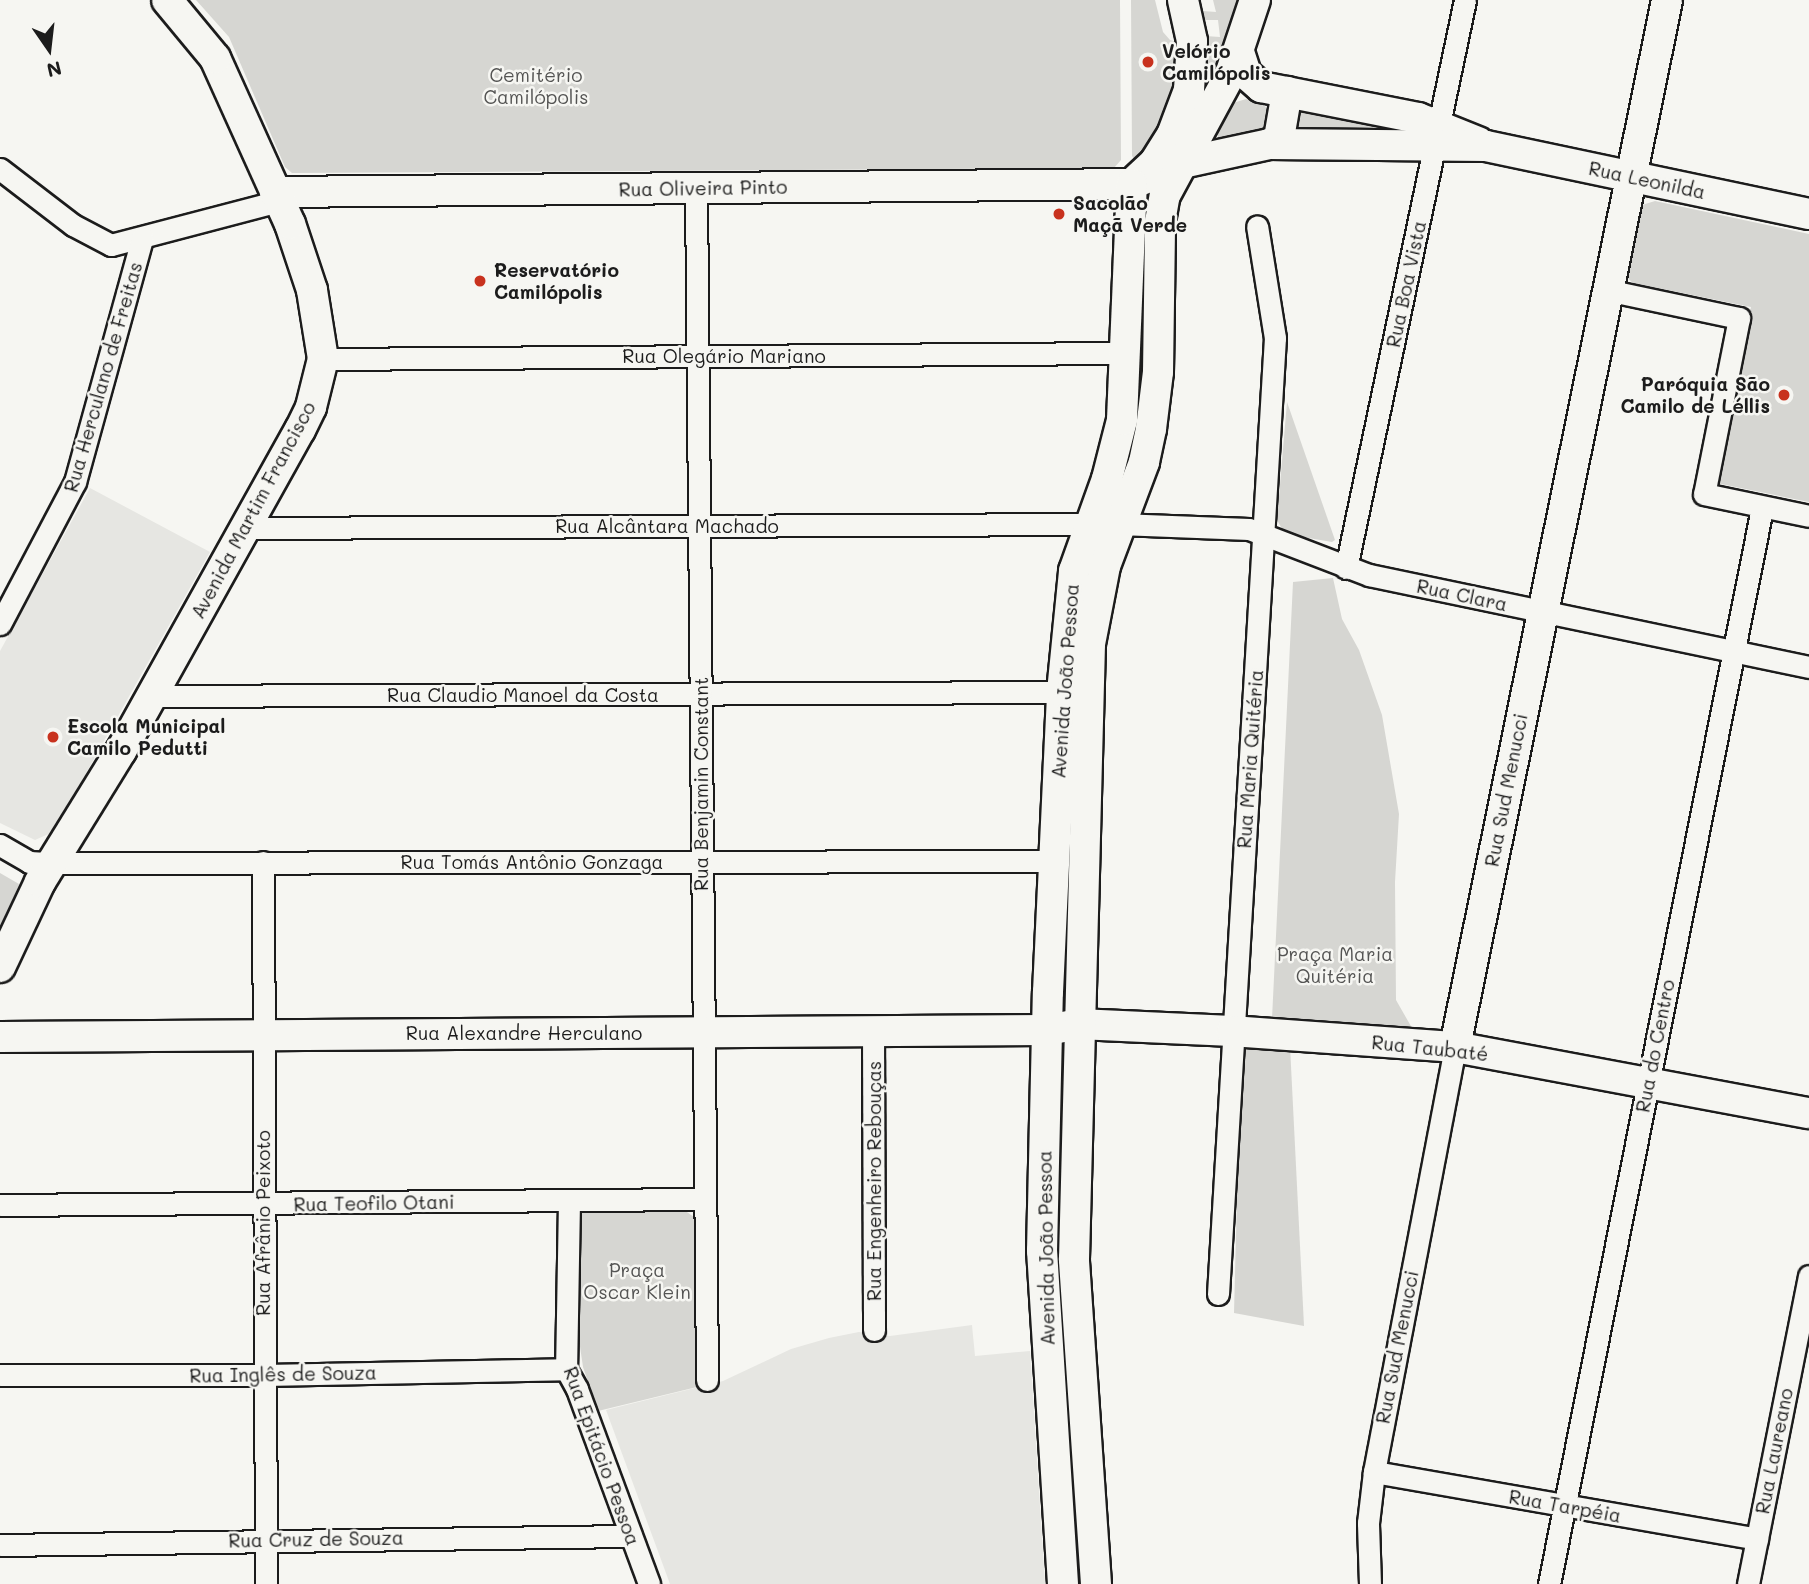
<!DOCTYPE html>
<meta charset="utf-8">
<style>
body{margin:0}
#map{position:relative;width:1809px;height:1584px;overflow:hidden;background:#f6f6f2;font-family:Mali,sans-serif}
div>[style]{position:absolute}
.built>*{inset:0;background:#e6e6e2}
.green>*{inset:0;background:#d6d6d2}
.roads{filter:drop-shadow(2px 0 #1c1c1c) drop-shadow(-2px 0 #1c1c1c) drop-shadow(0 2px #1c1c1c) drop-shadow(0 -2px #1c1c1c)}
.street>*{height:21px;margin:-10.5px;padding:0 10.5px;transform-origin:10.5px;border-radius:10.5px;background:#f6f6f2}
.secondary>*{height:30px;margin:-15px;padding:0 15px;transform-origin:15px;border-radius:15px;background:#f6f6f2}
.dots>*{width:19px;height:19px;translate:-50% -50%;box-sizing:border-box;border:4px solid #f6f6f2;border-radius:50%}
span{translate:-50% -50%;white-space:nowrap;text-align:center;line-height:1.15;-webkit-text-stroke:5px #f6f6f2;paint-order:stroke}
.poi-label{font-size:19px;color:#1c1c1c;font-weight:700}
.left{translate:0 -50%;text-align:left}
.right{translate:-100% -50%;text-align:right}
.park-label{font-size:19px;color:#545453}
.street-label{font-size:19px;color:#1c1c1c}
.north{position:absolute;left:14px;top:14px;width:70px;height:70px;-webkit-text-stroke:5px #f6f6f2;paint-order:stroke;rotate:166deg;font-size:19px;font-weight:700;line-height:28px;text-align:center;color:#1c1c1c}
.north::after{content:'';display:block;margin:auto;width:24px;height:32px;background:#1c1c1c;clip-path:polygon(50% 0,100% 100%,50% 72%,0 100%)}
</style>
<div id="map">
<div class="built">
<i style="clip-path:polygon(90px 488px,210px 552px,53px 832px,35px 840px,0 823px,0 651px)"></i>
<i style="clip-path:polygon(972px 1325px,975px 1356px,1030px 1351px,1045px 1584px,670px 1584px,606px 1410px,723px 1381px,791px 1349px,829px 1338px,859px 1332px,890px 1336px)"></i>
</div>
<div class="green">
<i style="clip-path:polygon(196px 0,1120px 0,1121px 160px,1114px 168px,292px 173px,285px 167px,229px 37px)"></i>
<i style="clip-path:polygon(1131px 0,1155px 0,1163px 32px,1170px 40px,1177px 42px,1180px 81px,1159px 132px,1135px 160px,1132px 156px)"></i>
<i style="clip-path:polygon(1213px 0,1243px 0,1201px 115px,1205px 36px,1220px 37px,1218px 20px,1203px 20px,1203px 11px,1216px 12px)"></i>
<i style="clip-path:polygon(1246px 99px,1263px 104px,1269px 111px,1266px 131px,1222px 140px,1218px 138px,1218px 131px,1233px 103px)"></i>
<i style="clip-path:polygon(1298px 112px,1371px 126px,1417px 134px,1295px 134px,1296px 114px)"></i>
<i style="clip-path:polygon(1655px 201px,1809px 234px,1809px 502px,1716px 483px,1751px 307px,1633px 283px,1624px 275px,1633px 215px,1642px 205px)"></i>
<i style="clip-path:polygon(1287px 402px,1335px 540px,1332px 542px,1285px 534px,1277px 520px)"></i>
<i style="clip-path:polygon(1333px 578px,1342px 619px,1359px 650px,1382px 715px,1399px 814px,1395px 882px,1396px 1000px,1412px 1028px,1280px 1027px,1274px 1025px,1272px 1019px,1293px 582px)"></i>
<i style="clip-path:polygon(0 873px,19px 884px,0 933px)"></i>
<i style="clip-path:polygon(1241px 1042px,1290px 1046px,1304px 1326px,1234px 1313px)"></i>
<i style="clip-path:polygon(589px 1209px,684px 1210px,694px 1217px,697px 1387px,598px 1411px,583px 1367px,579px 1340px,578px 1220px,582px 1212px)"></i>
</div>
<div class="roads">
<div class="street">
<i style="left:0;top:169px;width:92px;rotate:37.5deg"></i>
<i style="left:73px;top:225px;width:43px;rotate:27.8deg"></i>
<i style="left:111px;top:245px;width:174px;rotate:-14.7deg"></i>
<i style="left:696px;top:189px;width:1191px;rotate:89.47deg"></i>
<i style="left:1606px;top:290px;width:136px;rotate:11.9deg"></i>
<i style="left:1739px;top:318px;width:179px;rotate:101.2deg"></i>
<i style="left:1704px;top:494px;width:107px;rotate:11.8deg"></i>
<i style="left:323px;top:359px;width:803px;rotate:-0.43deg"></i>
<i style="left:1119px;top:524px;width:130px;rotate:2.2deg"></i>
<i style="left:1249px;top:529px;width:129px;rotate:21deg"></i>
<i style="left:1369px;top:575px;width:450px;rotate:11.8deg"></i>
<i style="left:245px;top:528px;width:844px;rotate:-0.27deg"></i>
<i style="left:1346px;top:568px;width:580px;rotate:-78.17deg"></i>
<i style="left:0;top:624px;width:161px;rotate:-62.2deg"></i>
<i style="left:75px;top:482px;width:253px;rotate:-74.6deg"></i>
<i style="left:151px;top:696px;width:911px;rotate:-0.25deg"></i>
<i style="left:0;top:845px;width:34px;rotate:30deg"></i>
<i style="left:29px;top:862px;width:22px;rotate:3deg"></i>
<i style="left:51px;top:863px;width:1003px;rotate:-0.11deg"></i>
<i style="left:263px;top:862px;width:722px;rotate:89.76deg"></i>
<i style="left:873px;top:1031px;width:299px;rotate:89.8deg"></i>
<i style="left:569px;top:1201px;width:168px;rotate:91deg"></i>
<i style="left:566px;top:1369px;width:23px;rotate:61deg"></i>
<i style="left:577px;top:1389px;width:208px;rotate:69.7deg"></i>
<i style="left:0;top:1205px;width:705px;rotate:-0.49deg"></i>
<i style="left:1218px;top:1294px;width:958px;rotate:-86.59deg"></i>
<i style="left:1275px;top:338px;width:113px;rotate:-99.1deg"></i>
<i style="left:0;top:1375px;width:264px"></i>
<i style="left:264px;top:1375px;width:302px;rotate:-1.1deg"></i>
<i style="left:1374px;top:1472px;width:389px;rotate:9.9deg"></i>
<i style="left:0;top:1545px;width:631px;rotate:-0.82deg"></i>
<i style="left:1370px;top:1584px;width:61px;rotate:-91.9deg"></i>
<i style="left:1368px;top:1523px;width:51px;rotate:-83.3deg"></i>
<i style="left:1374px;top:1472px;width:433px;rotate:-79.2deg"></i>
<i style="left:1549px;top:1584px;width:1097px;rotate:-78.8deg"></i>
<i style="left:1748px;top:1584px;width:314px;rotate:-78.8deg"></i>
</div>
<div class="secondary">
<i style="left:1239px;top:52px;width:23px;rotate:72deg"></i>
<i style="left:1246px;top:74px;width:20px;rotate:41deg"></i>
<i style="left:1261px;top:87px;width:160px;rotate:11.2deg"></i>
<i style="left:1418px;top:118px;width:65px;rotate:21.8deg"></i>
<i style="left:1278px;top:144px;width:53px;rotate:-80.2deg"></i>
<i style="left:1137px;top:179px;width:25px;rotate:-43deg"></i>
<i style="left:1155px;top:162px;width:32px;rotate:-58deg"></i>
<i style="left:1172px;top:135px;width:48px;rotate:-69.3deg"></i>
<i style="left:1189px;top:90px;width:49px;rotate:-86.5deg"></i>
<i style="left:1192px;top:41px;width:42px;rotate:-102.4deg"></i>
<i style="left:275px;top:192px;width:857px;rotate:-0.53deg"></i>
<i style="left:1132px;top:184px;width:54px;rotate:-22.8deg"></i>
<i style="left:1182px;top:163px;width:89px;rotate:-12.3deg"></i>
<i style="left:1269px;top:144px;width:217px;rotate:0.5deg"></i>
<i style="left:1486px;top:146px;width:330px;rotate:11.9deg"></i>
<i style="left:0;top:967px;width:94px;rotate:-64.8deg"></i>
<i style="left:40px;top:882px;width:154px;rotate:-58.3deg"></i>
<i style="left:121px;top:751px;width:368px;rotate:-60.9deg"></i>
<i style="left:300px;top:430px;width:25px;rotate:-64deg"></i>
<i style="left:311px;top:407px;width:49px;rotate:-76deg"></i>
<i style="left:323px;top:359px;width:70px;rotate:-99.1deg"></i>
<i style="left:312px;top:290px;width:70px;rotate:-108.4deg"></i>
<i style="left:290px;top:224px;width:182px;rotate:-114.3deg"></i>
<i style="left:215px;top:58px;width:75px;rotate:-129.6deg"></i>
<i style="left:0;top:1037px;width:1048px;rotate:-0.38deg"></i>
<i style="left:1048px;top:1030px;width:31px;rotate:-11deg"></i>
<i style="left:1078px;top:1024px;width:154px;rotate:2.6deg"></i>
<i style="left:1232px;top:1031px;width:224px;rotate:4.1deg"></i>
<i style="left:1455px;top:1047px;width:360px;rotate:10.6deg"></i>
<i style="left:1455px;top:1047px;width:1068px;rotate:-78.55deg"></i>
<i style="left:1063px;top:1584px;width:334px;rotate:-93.6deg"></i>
<i style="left:1042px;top:1251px;width:259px;rotate:-88.7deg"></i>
<i style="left:1048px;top:992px;width:300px;rotate:-87.3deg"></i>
<i style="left:1062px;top:692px;width:122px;rotate:-84.3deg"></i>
<i style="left:1074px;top:571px;width:98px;rotate:-70.3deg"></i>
<i style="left:1107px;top:479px;width:61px;rotate:-75.7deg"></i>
<i style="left:1122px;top:420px;width:236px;rotate:-87.6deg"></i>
<i style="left:1096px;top:1584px;width:326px;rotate:-93.9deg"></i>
<i style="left:1074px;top:1259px;width:615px;rotate:-88.51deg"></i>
<i style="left:1090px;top:644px;width:79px;rotate:-79.1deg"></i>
<i style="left:1105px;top:566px;width:111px;rotate:-69.4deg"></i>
<i style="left:1144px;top:462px;width:34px;rotate:-78deg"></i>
<i style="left:1151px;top:429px;width:57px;rotate:-83deg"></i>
<i style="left:1158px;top:372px;width:150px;rotate:-89.2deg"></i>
<i style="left:1160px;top:222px;width:27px;rotate:-80deg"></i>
<i style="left:1165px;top:195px;width:136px;rotate:-61.6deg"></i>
<i style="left:1230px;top:75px;width:79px;rotate:-71.6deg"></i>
</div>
</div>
<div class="dots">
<i style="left:1148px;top:62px;background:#c8321e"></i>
<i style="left:1059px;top:214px;background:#c8321e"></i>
<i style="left:480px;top:281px;background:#c8321e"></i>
<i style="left:1784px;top:395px;background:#c8321e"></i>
<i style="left:53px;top:737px;background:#c8321e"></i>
</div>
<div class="poi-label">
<span class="left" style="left:1162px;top:62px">Velório<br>Camilópolis</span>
<span class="left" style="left:1073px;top:214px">Sacolão<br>Maçã Verde</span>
<span class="left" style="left:494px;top:281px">Reservatório<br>Camilópolis</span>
<span class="right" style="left:1770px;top:395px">Paróquia São<br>Camilo de Léllis</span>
<span class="left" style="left:67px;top:737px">Escola Municipal<br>Camilo Pedutti</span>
</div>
<div class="park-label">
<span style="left:536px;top:86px">Cemitério<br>Camilópolis</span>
<span style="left:1335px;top:965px">Praça Maria<br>Quitéria</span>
<span style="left:637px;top:1281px">Praça<br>Oscar Klein</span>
</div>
<div class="street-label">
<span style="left:1647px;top:180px;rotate:12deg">Rua Leonilda</span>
<span style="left:703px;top:188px;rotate:-1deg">Rua Oliveira Pinto</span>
<span style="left:1406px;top:284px;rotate:-78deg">Rua Boa Vista</span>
<span style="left:724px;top:356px">Rua Olegário Mariano</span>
<span style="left:103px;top:377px;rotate:-74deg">Rua Herculano de Freitas</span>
<span style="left:253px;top:510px;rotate:-62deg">Avenida Martim Francisco</span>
<span style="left:667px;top:526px">Rua Alcântara Machado</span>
<span style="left:1462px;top:595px;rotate:12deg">Rua Clara</span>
<span style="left:1065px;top:681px;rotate:-86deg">Avenida João Pessoa</span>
<span style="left:523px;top:695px">Rua Claudio Manoel da Costa</span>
<span style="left:1250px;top:759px;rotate:-86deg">Rua Maria Quitéria</span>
<span style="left:701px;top:784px;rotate:-90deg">Rua Benjamin Constant</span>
<span style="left:1506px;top:790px;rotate:-79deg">Rua Sud Menucci</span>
<span style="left:532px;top:862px">Rua Tomás Antônio Gonzaga</span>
<span style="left:524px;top:1033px">Rua Alexandre Herculano</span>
<span style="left:1655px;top:1046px;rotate:-79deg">Rua do Centro</span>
<span style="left:1430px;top:1048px;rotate:6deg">Rua Taubaté</span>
<span style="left:874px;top:1181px;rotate:-90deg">Rua Engenheiro Rebouças</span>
<span style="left:374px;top:1203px;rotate:-1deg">Rua Teofilo Otani</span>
<span style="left:263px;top:1223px;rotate:-90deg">Rua Afrânio Peixoto</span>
<span style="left:1046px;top:1248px;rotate:-91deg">Avenida João Pessoa</span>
<span style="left:1397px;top:1347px;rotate:-79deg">Rua Sud Menucci</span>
<span style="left:283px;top:1374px;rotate:-1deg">Rua Inglês de Souza</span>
<span style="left:1774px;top:1451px;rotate:-79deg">Rua Laureano</span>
<span style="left:602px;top:1456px;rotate:70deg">Rua Epitácio Pessoa</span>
<span style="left:1565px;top:1506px;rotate:10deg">Rua Tarpéia</span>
<span style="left:316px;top:1539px;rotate:-1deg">Rua Cruz de Souza</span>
</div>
<div class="north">N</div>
</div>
